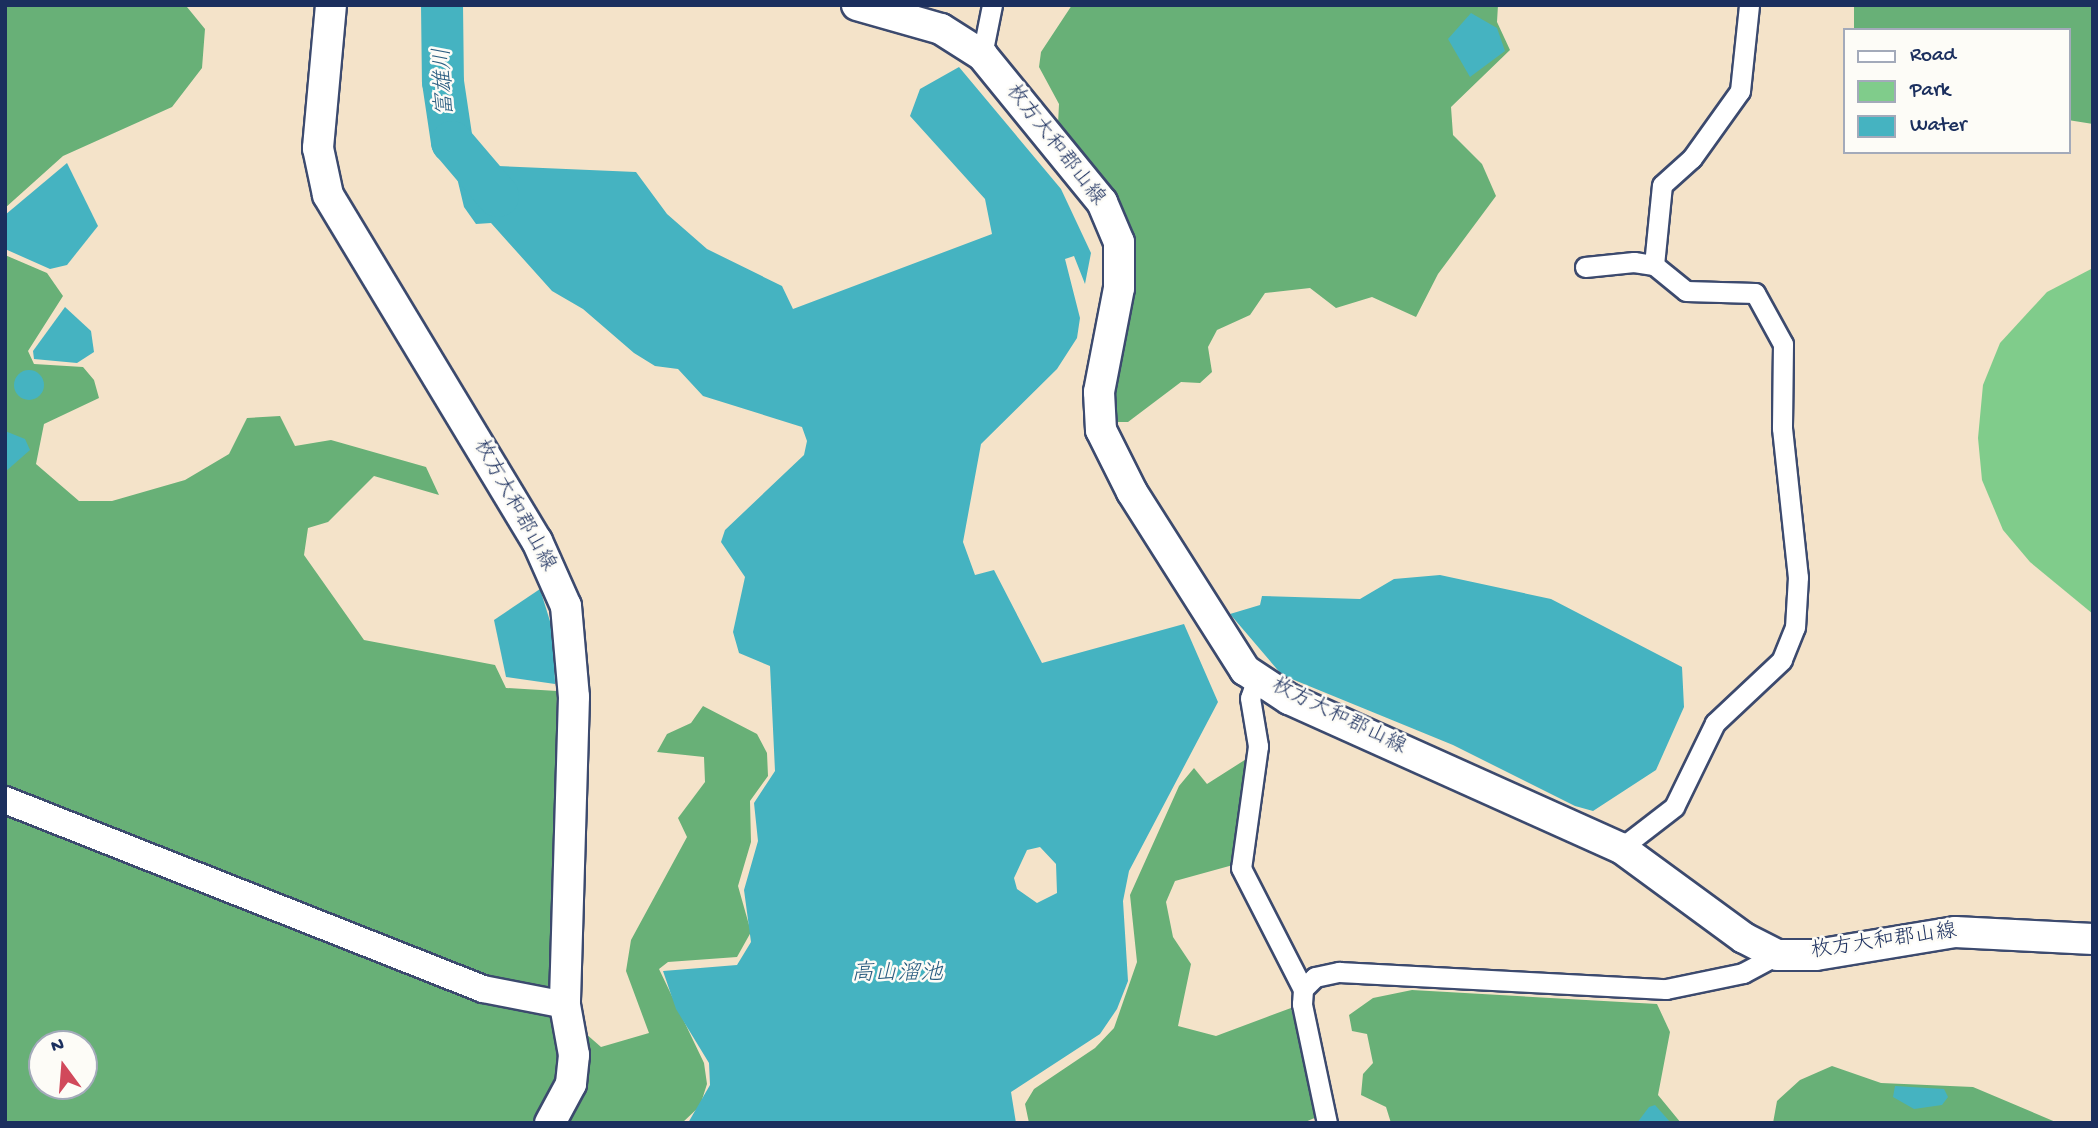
<!DOCTYPE html>
<meta charset="utf-8">
<style>
body{margin:0}
#map{position:relative;width:2098px;height:1128px;overflow:hidden;background:#f4e3c9;font-family:"Gochi Hand","Klee One",sans-serif}
div>[style]{position:absolute}
.green>*{inset:0;background:#80cc8b}
.forest>*{inset:0;background:#68b077}
.water>*{inset:0;background:#45b3c1}
.round{border-radius:50%}
.river>*{height:42px;margin:-21px;padding:0 21px;transform-origin:21px;border-radius:21px;background:#45b3c1}
.roads{filter:drop-shadow(2px 0 #3c4a6e) drop-shadow(-2px 0 #3c4a6e) drop-shadow(0 2px #3c4a6e) drop-shadow(0 -2px #3c4a6e)}
.street>*{height:19px;margin:-9.5px;padding:0 9.5px;transform-origin:9.5px;border-radius:9.5px;background:#fff}
.secondary>*{height:26px;margin:-13px;padding:0 13px;transform-origin:13px;border-radius:13px;background:#fff}
.primary>*{height:30px;margin:-15px;padding:0 15px;transform-origin:15px;border-radius:15px;background:#fff}
span{translate:-50% -50%;white-space:nowrap;text-align:center;line-height:1.15;-webkit-text-stroke:5px #fdfcf7;paint-order:stroke}
.street-label{font-size:21px;color:#1b2f5e}
.water-label{font-size:23px;color:#2a5d81;font-style:italic}
.frame{position:absolute;inset:0;border:7px solid #1b2f5e;pointer-events:none}
.legend{position:absolute;left:1843px;top:28px;width:228px;height:126px;box-sizing:border-box;background:#fdfcf7;border:2px solid #a3aaba;margin:0;padding:9px 12px;list-style:none;font-size:21px;color:#1b2f5e}
.legend li{display:flex;align-items:center;gap:14px;height:35px}
.legend b{width:35px;border:2px solid #a3aaba}
.north{position:absolute;left:28px;top:1030px;width:70px;height:70px;box-sizing:border-box;background:#fdfcf7;border:2px solid #a3aaba;border-radius:50%;rotate:344deg;font-size:19px;font-weight:700;line-height:28px;text-align:center;color:#1b2f5e}
.north::after{content:'';display:block;margin:auto;width:24px;height:32px;background:#d1495b;clip-path:polygon(50% 0,100% 100%,50% 72%,0 100%)}
</style>
<div id="map">
<div class="green">
<i style="clip-path:polygon(2093px 268px,2093px 614px,2030px 562px,2003px 530px,1982px 480px,1978px 438px,1983px 385px,2000px 343px,2047px 292px)"></i>
</div>
<div class="forest">
<i style="clip-path:polygon(5px 5px,187px 7px,205px 29px,202px 68px,172px 107px,63px 156px,5px 208px)"></i>
<i style="clip-path:polygon(1072px 5px,1498px 5px,1497px 22px,1510px 50px,1451px 107px,1453px 135px,1482px 164px,1496px 196px,1438px 274px,1416px 317px,1372px 297px,1336px 308px,1310px 288px,1265px 293px,1250px 315px,1217px 330px,1208px 347px,1212px 372px,1200px 383px,1181px 382px,1128px 422px,1115px 422px,1112px 195px,1058px 124px,1059px 104px,1039px 67px,1041px 52px)"></i>
<i style="clip-path:polygon(1854px 5px,2093px 5px,2093px 124px,2068px 120px,2068px 30px,1854px 30px)"></i>
<i style="clip-path:polygon(evenodd,5px 255px,47px 273px,63px 296px,28px 351px,34px 364px,83px 367px,94px 380px,99px 398px,44px 424px,36px 464px,79px 501px,112px 501px,185px 480px,229px 454px,247px 418px,280px 416px,295px 446px,331px 440px,426px 467px,439px 495px,374px 476px,328px 522px,308px 528px,304px 555px,364px 640px,495px 665px,506px 688px,557px 691px,554px 934px,585px 1033px,601px 1047px,649px 1033px,626px 971px,631px 940px,687px 837px,678px 818px,705px 782px,704px 757px,657px 752px,667px 734px,691px 723px,703px 706px,757px 734px,767px 753px,768px 776px,750px 801px,751px 842px,738px 886px,751px 932px,737px 957px,668px 962px,659px 969px,704px 1063px,707px 1084px,700px 1106px,682px 1123px,5px 1123px,5px 255px,42px 1044px,84px 1044px,84px 1086px,42px 1086px,42px 1044px)"></i>
<i style="clip-path:polygon(1251px 756px,1233px 865px,1175px 881px,1166px 902px,1173px 937px,1191px 964px,1178px 1026px,1216px 1036px,1291px 1008px,1319px 1116px,1303px 1123px,1029px 1123px,1025px 1104px,1034px 1089px,1095px 1048px,1114px 1028px,1137px 962px,1130px 895px,1179px 786px,1194px 768px,1207px 784px)"></i>
<i style="clip-path:polygon(1412px 990px,1657px 1004px,1670px 1032px,1658px 1095px,1681px 1123px,1391px 1123px,1386px 1107px,1361px 1095px,1363px 1074px,1373px 1063px,1367px 1034px,1352px 1031px,1349px 1015px,1373px 998px)"></i>
<i style="clip-path:polygon(1832px 1066px,1881px 1083px,1973px 1087px,2058px 1123px,1773px 1123px,1777px 1101px,1800px 1080px)"></i>
</div>
<div class="water">
<i style="clip-path:polygon(1471px 13px,1497px 28px,1505px 51px,1470px 77px,1448px 39px)"></i>
<i style="clip-path:polygon(evenodd,959px 67px,1061px 189px,1091px 253px,1085px 284px,1074px 256px,1065px 259px,1080px 318px,1077px 338px,1057px 369px,981px 444px,963px 542px,975px 575px,994px 570px,1042px 663px,1184px 624px,1218px 702px,1129px 871px,1123px 901px,1128px 981px,1117px 1009px,1100px 1034px,1011px 1092px,1016px 1123px,688px 1123px,710px 1085px,709px 1063px,676px 1009px,663px 971px,737px 965px,751px 942px,744px 890px,758px 841px,754px 803px,775px 771px,770px 666px,739px 653px,733px 632px,745px 577px,721px 542px,725px 530px,804px 455px,807px 441px,802px 427px,703px 396px,678px 369px,655px 366px,634px 353px,583px 309px,552px 291px,491px 223px,476px 224px,464px 207px,453px 161px,470px 148px,498px 166px,636px 172px,667px 214px,707px 249px,782px 286px,793px 309px,992px 234px,985px 199px,910px 116px,920px 89px,959px 67px,1040px 847px,1056px 864px,1057px 893px,1037px 903px,1017px 889px,1014px 878px,1027px 850px,1040px 847px)"></i>
<i style="clip-path:polygon(67px 163px,98px 226px,67px 265px,50px 269px,5px 249px,5px 215px)"></i>
<i style="clip-path:polygon(65px 307px,91px 331px,94px 352px,77px 363px,34px 359px,33px 351px)"></i>
<i class="round" style="left:14px;top:370px;width:30px;height:30px"></i>
<i style="clip-path:polygon(5px 431px,25px 439px,30px 450px,5px 472px)"></i>
<i style="clip-path:polygon(1440px 575px,1551px 599px,1682px 667px,1684px 707px,1656px 770px,1593px 811px,1575px 806px,1453px 745px,1282px 675px,1230px 614px,1260px 605px,1262px 596px,1360px 599px,1394px 579px)"></i>
<i style="clip-path:polygon(540px 589px,554px 634px,555px 684px,506px 677px,494px 620px)"></i>
<i style="clip-path:polygon(1895px 1086px,1944px 1089px,1948px 1097px,1942px 1105px,1914px 1109px,1893px 1097px)"></i>
<i style="clip-path:polygon(1655px 1105px,1671px 1123px,1637px 1123px,1649px 1107px)"></i>
</div>
<div class="river">
<i style="left:442px;top:5px;width:77px;rotate:89.3deg"></i>
<i style="left:443px;top:82px;width:61px;rotate:81.5deg"></i>
<i style="left:452px;top:142px;width:71px;rotate:49.6deg"></i>
</div>
<div class="roads">
<div class="street">
<i style="left:982px;top:55px;width:51px;rotate:-78.7deg"></i>
<i style="left:1654px;top:265px;width:80px;rotate:-84.3deg"></i>
<i style="left:1662px;top:185px;width:40px;rotate:-42deg"></i>
<i style="left:1692px;top:158px;width:82px;rotate:-54.4deg"></i>
<i style="left:1740px;top:91px;width:86px;rotate:-84deg"></i>
<i style="left:1585px;top:267px;width:49px;rotate:-5.8deg"></i>
<i style="left:1634px;top:262px;width:20px;rotate:9deg"></i>
<i style="left:1654px;top:265px;width:41px;rotate:39.1deg"></i>
<i style="left:1686px;top:291px;width:69px;rotate:1.7deg"></i>
<i style="left:1755px;top:293px;width:58px;rotate:61.2deg"></i>
<i style="left:1783px;top:344px;width:84px;rotate:90.7deg"></i>
<i style="left:1782px;top:428px;width:150px;rotate:83.9deg"></i>
<i style="left:1798px;top:577px;width:50px;rotate:93.4deg"></i>
<i style="left:1795px;top:627px;width:35px;rotate:112deg"></i>
<i style="left:1782px;top:660px;width:92px;rotate:136.8deg"></i>
<i style="left:1715px;top:723px;width:93px;rotate:116deg"></i>
<i style="left:1674px;top:807px;width:67px;rotate:142.3deg"></i>
<i style="left:1257px;top:678px;width:21px;rotate:109deg"></i>
<i style="left:1250px;top:698px;width:49px;rotate:80.5deg"></i>
<i style="left:1258px;top:746px;width:123px;rotate:97.9deg"></i>
<i style="left:1241px;top:868px;width:136px;rotate:62.9deg"></i>
<i style="left:1327px;top:1123px;width:122px;rotate:-101.9deg"></i>
<i style="left:1302px;top:1004px;width:15px;rotate:-86deg"></i>
<i style="left:1303px;top:989px;width:17px;rotate:-45deg"></i>
<i style="left:1315px;top:977px;width:25px;rotate:-12deg"></i>
<i style="left:1339px;top:972px;width:327px;rotate:3deg"></i>
<i style="left:1666px;top:989px;width:79px;rotate:-11.7deg"></i>
<i style="left:1743px;top:973px;width:38px;rotate:-28deg"></i>
</div>
<div class="secondary">
<i style="left:5px;top:800px;width:514px;rotate:21.57deg"></i>
<i style="left:483px;top:989px;width:84px;rotate:11deg"></i>
</div>
<div class="primary">
<i style="left:331px;top:5px;width:144px;rotate:95.2deg"></i>
<i style="left:318px;top:148px;width:48px;rotate:78deg"></i>
<i style="left:328px;top:195px;width:404px;rotate:58.9deg"></i>
<i style="left:537px;top:541px;width:71px;rotate:66deg"></i>
<i style="left:566px;top:606px;width:91px;rotate:85deg"></i>
<i style="left:574px;top:697px;width:308px;rotate:91.7deg"></i>
<i style="left:565px;top:1005px;width:51px;rotate:79.8deg"></i>
<i style="left:574px;top:1055px;width:29px;rotate:96deg"></i>
<i style="left:571px;top:1084px;width:44px;rotate:118.3deg"></i>
<i style="left:857px;top:5px;width:87px;rotate:15.9deg"></i>
<i style="left:941px;top:29px;width:49px;rotate:32.4deg"></i>
<i style="left:982px;top:55px;width:190px;rotate:50.8deg"></i>
<i style="left:1102px;top:202px;width:43px;rotate:67deg"></i>
<i style="left:1119px;top:242px;width:46px;rotate:90deg"></i>
<i style="left:1119px;top:288px;width:106px;rotate:100.9deg"></i>
<i style="left:1099px;top:392px;width:38px;rotate:87deg"></i>
<i style="left:1101px;top:430px;width:69px;rotate:63.4deg"></i>
<i style="left:1132px;top:492px;width:211px;rotate:57.6deg"></i>
<i style="left:1245px;top:670px;width:53px;rotate:33.4deg"></i>
<i style="left:1289px;top:699px;width:364px;rotate:24.2deg"></i>
<i style="left:1621px;top:848px;width:152px;rotate:36.2deg"></i>
<i style="left:1744px;top:938px;width:37px;rotate:27deg"></i>
<i style="left:1777px;top:955px;width:39px"></i>
<i style="left:1816px;top:955px;width:141px;rotate:-9.4deg"></i>
<i style="left:1955px;top:932px;width:138px;rotate:2.9deg"></i>
</div>
</div>
<div class="street-label">
<span style="left:1054px;top:146px;rotate:52deg">枚方大和郡山線</span>
<span style="left:513px;top:506px;rotate:61deg">枚方大和郡山線</span>
<span style="left:1338px;top:718px;rotate:26deg">枚方大和郡山線</span>
<span style="left:1884px;top:943px;rotate:-8deg">枚方大和郡山線</span>
</div>
<div class="water-label">
<span style="left:446px;top:82px;rotate:-93deg">富雄川</span>
<span style="left:897px;top:975px">高山溜池</span>
</div>
<div class="frame"></div>
<ul class="legend">
<li><b style="height:9px;background:#fff"></b>Road</li>
<li><b style="height:19px;background:#80cc8b"></b>Park</li>
<li><b style="height:19px;background:#45b3c1"></b>Water</li>
</ul>
<div class="north">N</div>
</div>
